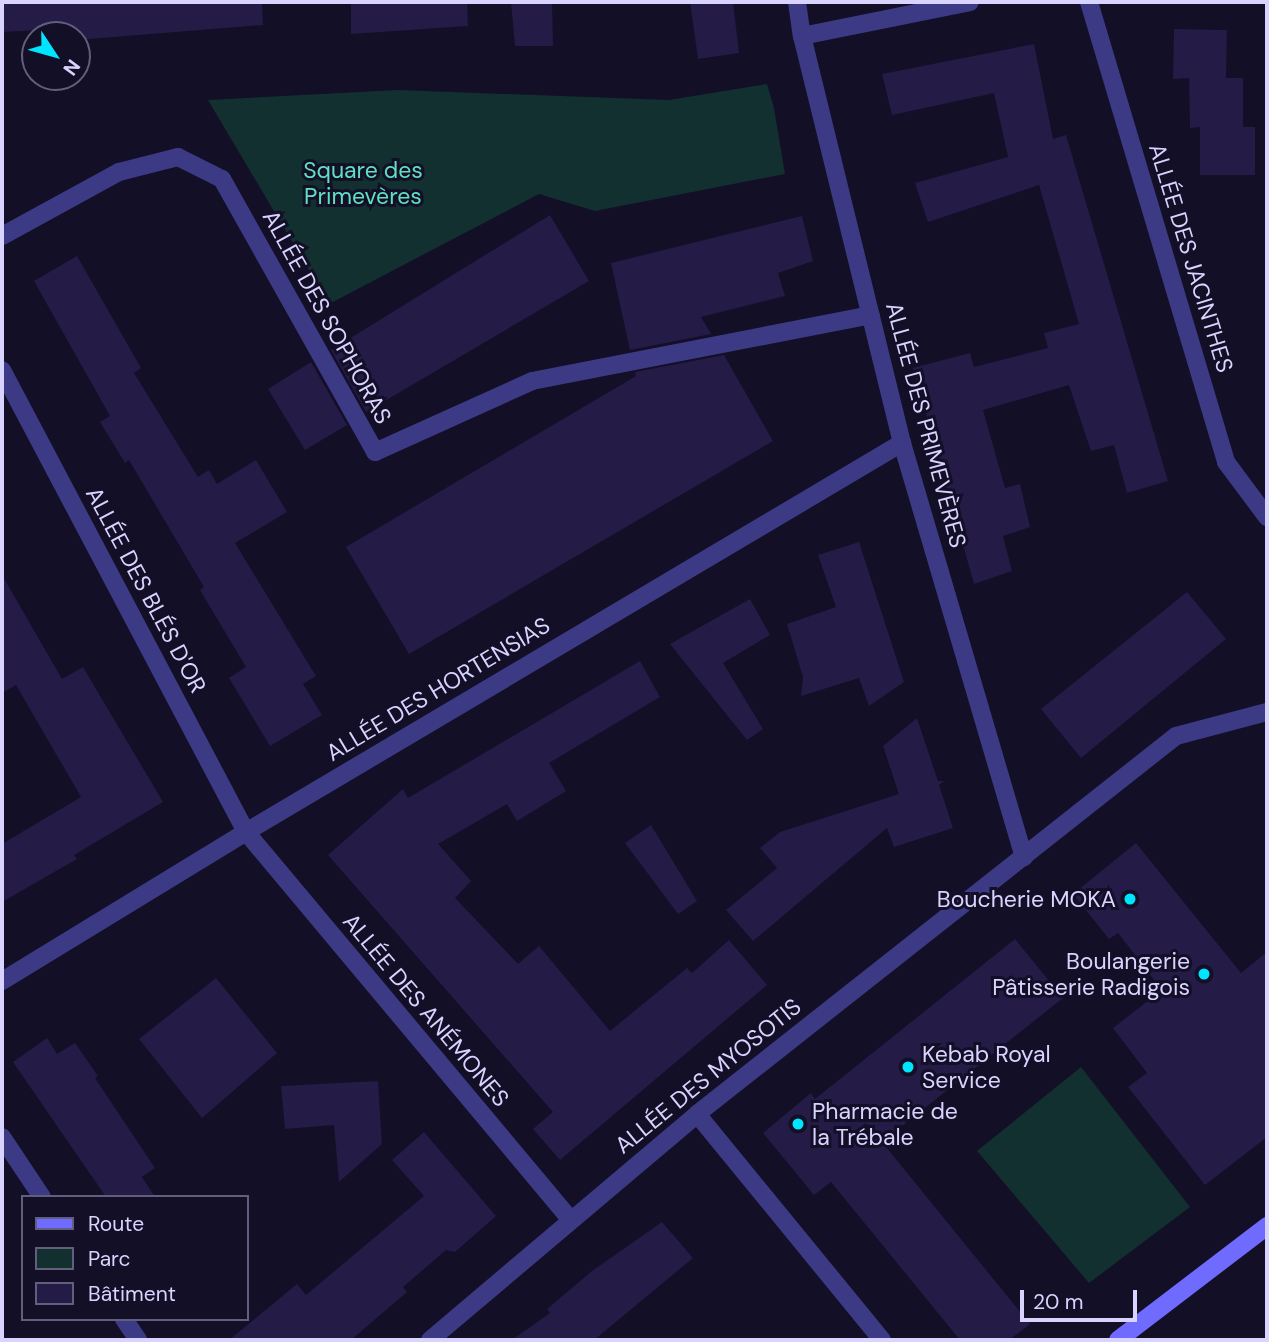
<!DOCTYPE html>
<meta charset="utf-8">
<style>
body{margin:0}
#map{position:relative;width:1269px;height:1342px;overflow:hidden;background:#130f26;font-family:"DM Sans",sans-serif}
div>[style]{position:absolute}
.green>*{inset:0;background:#12302f}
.building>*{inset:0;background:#241b47}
.street>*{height:18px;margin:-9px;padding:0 9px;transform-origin:9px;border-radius:9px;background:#3d3a85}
.secondary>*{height:18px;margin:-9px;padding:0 9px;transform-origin:9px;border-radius:9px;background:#6f6bff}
.dots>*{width:19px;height:19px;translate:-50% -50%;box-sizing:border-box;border:4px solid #130f26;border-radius:50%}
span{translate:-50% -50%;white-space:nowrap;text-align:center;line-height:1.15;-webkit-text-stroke:6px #130f26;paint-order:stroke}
.park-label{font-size:23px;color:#5fe0c0}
.street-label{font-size:23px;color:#d9d4ff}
.poi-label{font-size:23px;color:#d9d4ff}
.right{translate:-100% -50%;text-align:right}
.left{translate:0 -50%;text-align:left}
.frame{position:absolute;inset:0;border:4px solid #d9d4ff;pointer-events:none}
.legend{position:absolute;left:21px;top:1195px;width:228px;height:126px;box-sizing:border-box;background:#130f26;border:2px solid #625e7d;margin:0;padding:9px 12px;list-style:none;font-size:21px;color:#d9d4ff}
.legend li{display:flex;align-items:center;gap:14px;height:35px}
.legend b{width:35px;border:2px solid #625e7d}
.north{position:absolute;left:21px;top:21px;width:70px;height:70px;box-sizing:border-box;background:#130f26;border:2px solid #625e7d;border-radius:50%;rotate:126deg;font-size:19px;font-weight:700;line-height:28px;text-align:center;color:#d9d4ff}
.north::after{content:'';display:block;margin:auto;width:24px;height:32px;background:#00e5ff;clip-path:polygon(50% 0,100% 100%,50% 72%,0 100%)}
.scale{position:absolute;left:1020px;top:1290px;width:117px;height:32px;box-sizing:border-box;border:4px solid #d9d4ff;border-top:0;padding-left:9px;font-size:21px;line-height:24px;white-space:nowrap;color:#d9d4ff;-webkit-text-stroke:5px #130f26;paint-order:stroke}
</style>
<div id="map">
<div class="green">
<i style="clip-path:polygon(767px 84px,774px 108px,785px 174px,595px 211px,539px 194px,329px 304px,208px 100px,398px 90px,669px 100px)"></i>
<i style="clip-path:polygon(1081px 1067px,1190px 1207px,1089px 1283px,977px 1151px)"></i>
</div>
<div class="building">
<i style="clip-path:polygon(2px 2px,262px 2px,263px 25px,77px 40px,77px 35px,62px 35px,62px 29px,2px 32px)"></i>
<i style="clip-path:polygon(351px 2px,467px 2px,468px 26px,351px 34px)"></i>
<i style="clip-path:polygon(511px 2px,552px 2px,553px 46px,515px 46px)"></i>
<i style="clip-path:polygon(690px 2px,733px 2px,739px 53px,698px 59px)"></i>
<i style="clip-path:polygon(1174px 29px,1227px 30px,1226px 78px,1243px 78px,1243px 127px,1255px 127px,1255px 175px,1200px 175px,1200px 127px,1190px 128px,1189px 78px,1173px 79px)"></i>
<i style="clip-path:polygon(1034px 44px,1053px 139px,1066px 135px,1168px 481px,1127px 493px,1114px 445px,1091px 451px,1069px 385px,983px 410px,1005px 488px,1020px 484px,1030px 527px,1003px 536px,1012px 571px,974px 584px,913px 368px,970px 353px,974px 367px,1048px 348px,1044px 333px,1079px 324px,1039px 185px,928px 222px,915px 183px,1008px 157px,994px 93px,892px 115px,882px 74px)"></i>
<i style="clip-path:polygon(550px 215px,589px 281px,366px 412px,331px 350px)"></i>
<i style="clip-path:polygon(802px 216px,813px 261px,778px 273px,785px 296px,701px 317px,711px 334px,630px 350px,611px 263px)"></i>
<i style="clip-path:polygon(77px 256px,141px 368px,134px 373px,198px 477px,209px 470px,217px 484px,256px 460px,287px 512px,235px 543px,316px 676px,303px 684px,322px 715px,270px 746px,229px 678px,246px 667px,200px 590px,204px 587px,129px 460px,125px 463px,100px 422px,110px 416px,34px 281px)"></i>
<i style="clip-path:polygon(724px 355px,773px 441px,409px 654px,346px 547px,636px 376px,635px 372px)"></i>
<i style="clip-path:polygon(311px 362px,347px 425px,305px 450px,268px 389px)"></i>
<i style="clip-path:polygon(859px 542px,904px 682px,869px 706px,859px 678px,801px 696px,803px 677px,787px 624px,836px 607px,818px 555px)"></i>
<i style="clip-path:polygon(2px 575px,62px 679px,83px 667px,163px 802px,74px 855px,77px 859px,2px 902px,2px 844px,81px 797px,16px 685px,2px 693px)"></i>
<i style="clip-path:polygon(1187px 592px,1226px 639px,1081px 758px,1041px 709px)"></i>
<i style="clip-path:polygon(750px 599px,770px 635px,723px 663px,763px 729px,747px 740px,670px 644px)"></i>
<i style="clip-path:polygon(640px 661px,660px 697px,549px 763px,566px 791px,517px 821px,507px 804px,438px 844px,471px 881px,455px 898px,518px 964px,539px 946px,610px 1031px,687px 968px,692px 973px,729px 940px,767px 985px,560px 1160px,533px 1129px,553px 1112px,328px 855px,403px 789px,408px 798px)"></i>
<i style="clip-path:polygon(917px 718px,938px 781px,944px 781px,939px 785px,953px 828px,894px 847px,887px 828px,753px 941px,726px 910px,777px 868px,760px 848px,780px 832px,899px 794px,883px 746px)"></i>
<i style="clip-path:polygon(651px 825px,697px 901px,678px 914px,625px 843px)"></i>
<i style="clip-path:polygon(1136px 843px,1241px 973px,1267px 952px,1267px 1137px,1205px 1185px,1128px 1087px,1147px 1073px,1113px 1028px,1162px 990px,1118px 933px,1109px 939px,1073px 894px)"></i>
<i style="clip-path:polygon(1015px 939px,1063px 998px,882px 1142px,1030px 1324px,1009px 1340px,960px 1340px,831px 1182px,814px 1195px,763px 1133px,811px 1093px,815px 1099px)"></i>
<i style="clip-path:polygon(216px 978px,277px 1053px,202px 1118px,139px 1039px)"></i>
<i style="clip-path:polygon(47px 1038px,57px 1054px,75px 1043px,98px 1076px,95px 1078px,155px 1168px,142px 1177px,155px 1197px,106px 1197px,13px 1062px)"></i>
<i style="clip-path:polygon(378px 1081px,382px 1144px,339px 1182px,334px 1125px,285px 1129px,281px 1086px)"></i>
<i style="clip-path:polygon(424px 1132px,496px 1216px,455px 1252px,446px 1250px,403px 1287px,407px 1292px,351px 1340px,229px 1340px,297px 1284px,306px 1295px,424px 1196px,392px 1160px)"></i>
<i style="clip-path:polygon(662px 1222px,693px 1258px,594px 1340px,512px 1340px,550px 1313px,547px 1309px,592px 1271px)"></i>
</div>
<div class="street">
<i style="left:797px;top:2px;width:34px;rotate:82deg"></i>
<i style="left:802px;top:36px;width:419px;rotate:76.2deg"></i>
<i style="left:902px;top:443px;width:432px;rotate:73.6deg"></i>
<i style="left:1089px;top:2px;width:480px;rotate:73.4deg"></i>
<i style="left:1226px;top:462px;width:69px;rotate:53.3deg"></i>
<i style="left:802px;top:36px;width:171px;rotate:-11.4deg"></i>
<i style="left:2px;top:236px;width:133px;rotate:-28.7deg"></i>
<i style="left:119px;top:172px;width:61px;rotate:-14.3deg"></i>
<i style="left:178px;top:157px;width:49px;rotate:26.6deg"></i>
<i style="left:222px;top:179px;width:313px;rotate:60.7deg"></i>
<i style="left:375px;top:452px;width:172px;rotate:-24.3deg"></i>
<i style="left:532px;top:381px;width:345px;rotate:-11deg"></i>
<i style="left:2px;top:370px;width:522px;rotate:62.16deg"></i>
<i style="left:246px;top:832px;width:505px;rotate:50.06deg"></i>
<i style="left:2px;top:981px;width:286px;rotate:-31.4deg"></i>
<i style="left:246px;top:832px;width:763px;rotate:-30.67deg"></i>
<i style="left:697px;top:1114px;width:292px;rotate:50.7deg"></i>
<i style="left:2px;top:1137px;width:72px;rotate:56.3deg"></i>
<i style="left:124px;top:1319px;width:25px;rotate:56deg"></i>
<i style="left:430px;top:1340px;width:350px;rotate:-40.2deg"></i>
<i style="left:697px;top:1114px;width:610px;rotate:-38.28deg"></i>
<i style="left:1176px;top:736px;width:94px;rotate:-14.8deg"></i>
</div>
<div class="secondary">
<i style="left:1118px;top:1340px;width:188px;rotate:-37.4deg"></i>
</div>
<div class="dots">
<i style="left:1130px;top:899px;background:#00e5ff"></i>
<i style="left:1204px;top:974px;background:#00e5ff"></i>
<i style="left:908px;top:1067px;background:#00e5ff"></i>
<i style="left:798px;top:1124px;background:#00e5ff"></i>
</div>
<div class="park-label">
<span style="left:363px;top:183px">Square des<br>Primevères</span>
</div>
<div class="street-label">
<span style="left:1191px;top:258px;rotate:73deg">ALLÉE DES JACINTHES</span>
<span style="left:327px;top:317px;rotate:61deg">ALLÉE DES SOPHORAS</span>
<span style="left:926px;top:425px;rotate:75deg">ALLÉE DES PRIMEVÈRES</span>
<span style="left:146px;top:590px;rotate:62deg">ALLÉE DES BLÉS D'OR</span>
<span style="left:438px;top:689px;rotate:-31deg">ALLÉE DES HORTENSIAS</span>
<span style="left:426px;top:1010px;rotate:50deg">ALLÉE DES ANÉMONES</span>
<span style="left:708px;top:1076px;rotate:-39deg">ALLÉE DES MYOSOTIS</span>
</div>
<div class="poi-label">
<span class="right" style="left:1116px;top:899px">Boucherie MOKA</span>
<span class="right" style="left:1190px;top:974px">Boulangerie<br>Pâtisserie Radigois</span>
<span class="left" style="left:922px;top:1067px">Kebab Royal<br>Service</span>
<span class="left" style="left:812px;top:1124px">Pharmacie de<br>la Trébale</span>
</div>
<div class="frame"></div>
<ul class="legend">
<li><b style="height:9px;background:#6f6bff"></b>Route</li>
<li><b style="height:19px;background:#12302f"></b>Parc</li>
<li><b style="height:19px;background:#241b47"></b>Bâtiment</li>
</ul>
<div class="north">N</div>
<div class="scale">20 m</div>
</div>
